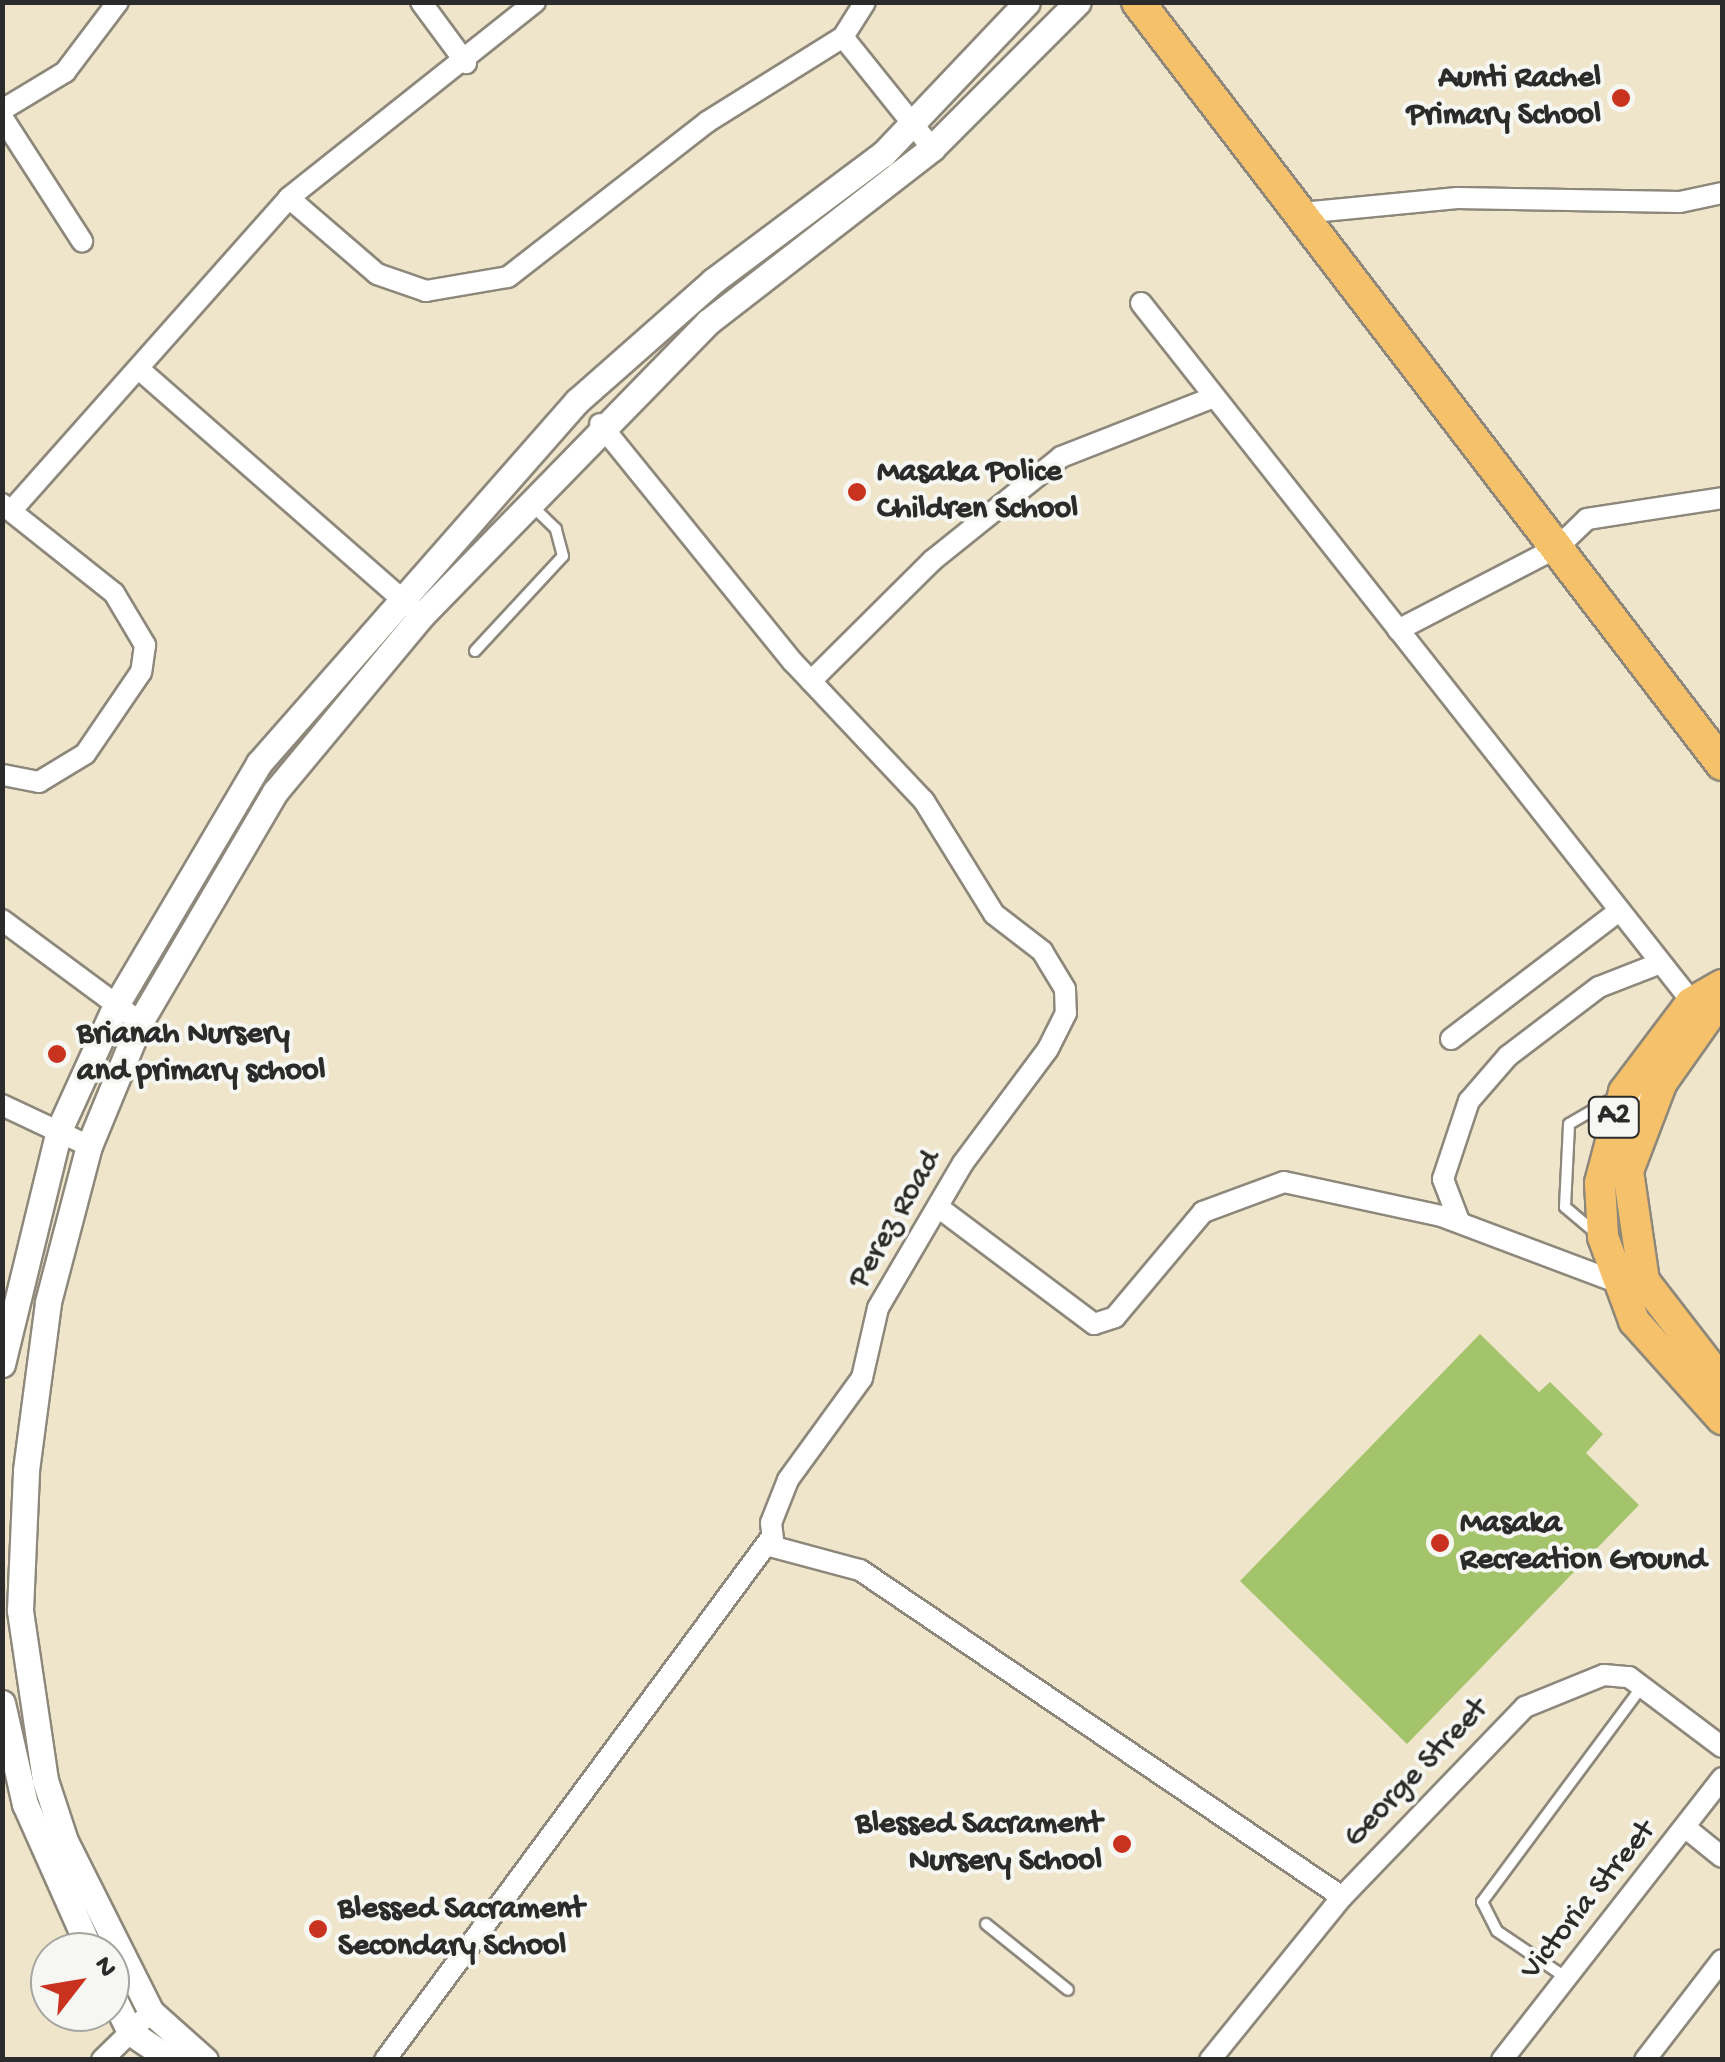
<!DOCTYPE html>
<style>
body{margin:0}
#map{position:relative;width:1725px;height:2062px;overflow:hidden;background:#efe5cb;font-family:"Gochi Hand",sans-serif}
div>[style]{position:absolute}
.green>*{inset:0;background:#a4c46c}
.roads{filter:drop-shadow(2px 0 #8d887b) drop-shadow(-2px 0 #8d887b) drop-shadow(0 2px #8d887b) drop-shadow(0 -2px #8d887b)}
.service>*{height:10px;margin:-5px;padding:0 5px;transform-origin:5px;border-radius:5px;background:#fff}
.minor>*{height:20px;margin:-10px;padding:0 10px;transform-origin:10px;border-radius:10px;background:#fff}
.tertiary>*{height:25px;margin:-12.5px;padding:0 12.5px;transform-origin:12.5px;border-radius:12.5px;background:#fff}
.primary>*{height:30px;margin:-15px;padding:0 15px;transform-origin:15px;border-radius:15px;background:#f5c16b}
.trunk>*{height:32px;margin:-16px;padding:0 16px;transform-origin:16px;border-radius:16px;background:#f5c16b}
.dots>*{width:28px;height:28px;translate:-50% -50%;box-sizing:border-box;border:5px solid #f6f6f2;border-radius:50%}
span{translate:-50% -50%;white-space:nowrap;text-align:center;line-height:1.15;-webkit-text-stroke:8px #f6f6f2;paint-order:stroke}
.shield-label span{padding:2px 8px;background:#f6f6f2;border:2px solid;border-radius:8px;-webkit-text-stroke-width:0}
.shield-label{font-size:30px;color:#2b2b2b;font-weight:700}
.poi-label{font-size:32px;color:#2b2b2b;font-weight:700}
.right{translate:-100% -50%;text-align:right}
.left{translate:0 -50%;text-align:left}
.street-label{font-size:32px;color:#2b2b2b}
.frame{position:absolute;inset:0;border:5px solid #2b2b2b;pointer-events:none}
.north{position:absolute;left:30px;top:1932px;width:100px;height:100px;box-sizing:border-box;background:#f6f6f2;border:2px solid #a5a5a2;border-radius:50%;rotate:59deg;font-size:28px;font-weight:700;line-height:40px;text-align:center;color:#2b2b2b}
.north::after{content:'';display:block;margin:auto;width:35px;height:45px;background:#c8321e;clip-path:polygon(50% 0,100% 100%,50% 72%,0 100%)}
</style>
<div id="map">
<div class="green">
<i style="clip-path:polygon(1480px 1334px,1539px 1392px,1550px 1382px,1603px 1434px,1586px 1453px,1639px 1505px,1407px 1744px,1240px 1581px)"></i>
</div>
<div class="roads">
<div class="service">
<i style="left:475px;top:651px;width:129px;rotate:-47.2deg"></i>
<i style="left:563px;top:556px;width:28px;rotate:-105deg"></i>
<i style="left:556px;top:529px;width:33px;rotate:-136deg"></i>
<i style="left:1597px;top:1234px;width:42px;rotate:-139.8deg"></i>
<i style="left:1565px;top:1207px;width:83px;rotate:-87.2deg"></i>
<i style="left:1569px;top:1124px;width:64px;rotate:-30.2deg"></i>
<i style="left:1624px;top:1092px;width:30px;rotate:17deg"></i>
<i style="left:986px;top:1924px;width:105px;rotate:38.8deg"></i>
<i style="left:1565px;top:1977px;width:82px;rotate:-145.9deg"></i>
<i style="left:1497px;top:1931px;width:33px;rotate:-117deg"></i>
<i style="left:1482px;top:1902px;width:272px;rotate:-53.4deg"></i>
</div>
<div class="minor">
<i style="left:421px;top:2px;width:76px;rotate:53.6deg"></i>
<i style="left:535px;top:2px;width:315px;rotate:141.5deg"></i>
<i style="left:289px;top:198px;width:116px;rotate:40.8deg"></i>
<i style="left:377px;top:274px;width:52px;rotate:19.1deg"></i>
<i style="left:426px;top:291px;width:83px;rotate:-9.7deg"></i>
<i style="left:508px;top:277px;width:252px;rotate:-37.9deg"></i>
<i style="left:707px;top:122px;width:160px;rotate:-32deg"></i>
<i style="left:843px;top:37px;width:41px;rotate:-57.8deg"></i>
<i style="left:843px;top:37px;width:142px;rotate:51.3deg"></i>
<i style="left:2px;top:110px;width:74px;rotate:-31.1deg"></i>
<i style="left:65px;top:72px;width:88px;rotate:-52.9deg"></i>
<i style="left:2px;top:117px;width:148px;rotate:57.2deg"></i>
<i style="left:1302px;top:213px;width:156px;rotate:-5.5deg"></i>
<i style="left:1457px;top:198px;width:223px;rotate:1deg"></i>
<i style="left:1680px;top:202px;width:43px;rotate:-12.1deg"></i>
<i style="left:1141px;top:303px;width:903px;rotate:51.75deg"></i>
<i style="left:139px;top:369px;width:363px;rotate:41.2deg"></i>
<i style="left:600px;top:424px;width:306px;rotate:51deg"></i>
<i style="left:793px;top:662px;width:191px;rotate:46.7deg"></i>
<i style="left:924px;top:801px;width:133px;rotate:58.2deg"></i>
<i style="left:994px;top:914px;width:61px;rotate:37.6deg"></i>
<i style="left:1042px;top:951px;width:44px;rotate:58.8deg"></i>
<i style="left:1065px;top:989px;width:24px;rotate:88deg"></i>
<i style="left:1066px;top:1013px;width:40px;rotate:116.6deg"></i>
<i style="left:1048px;top:1049px;width:142px;rotate:126.7deg"></i>
<i style="left:963px;top:1163px;width:168px;rotate:120.4deg"></i>
<i style="left:878px;top:1308px;width:72px;rotate:102.9deg"></i>
<i style="left:862px;top:1378px;width:126px;rotate:126deg"></i>
<i style="left:788px;top:1480px;width:46px;rotate:111.6deg"></i>
<i style="left:771px;top:1523px;width:24px;rotate:83deg"></i>
<i style="left:774px;top:1547px;width:89px;rotate:15deg"></i>
<i style="left:860px;top:1570px;width:582px;rotate:34.15deg"></i>
<i style="left:2px;top:504px;width:143px;rotate:38.5deg"></i>
<i style="left:114px;top:593px;width:61px;rotate:59.2deg"></i>
<i style="left:145px;top:645px;width:27px;rotate:98deg"></i>
<i style="left:141px;top:672px;width:99px;rotate:124.3deg"></i>
<i style="left:85px;top:754px;width:54px;rotate:148.7deg"></i>
<i style="left:39px;top:782px;width:38px;rotate:-169deg"></i>
<i style="left:12px;top:510px;width:417px;rotate:-48.4deg"></i>
<i style="left:1398px;top:630px;width:180px;rotate:-27.4deg"></i>
<i style="left:1558px;top:547px;width:40px;rotate:-44deg"></i>
<i style="left:1587px;top:519px;width:137px;rotate:-8.8deg"></i>
<i style="left:811px;top:681px;width:172px;rotate:-44.8deg"></i>
<i style="left:933px;top:560px;width:164px;rotate:-38.8deg"></i>
<i style="left:1061px;top:457px;width:164px;rotate:-21.4deg"></i>
<i style="left:2px;top:920px;width:172px;rotate:36.5deg"></i>
<i style="left:1451px;top:1039px;width:206px;rotate:-37.3deg"></i>
<i style="left:2px;top:1105px;width:96px;rotate:25.2deg"></i>
<i style="left:938px;top:1207px;width:195px;rotate:36.9deg"></i>
<i style="left:1094px;top:1324px;width:22px;rotate:-18deg"></i>
<i style="left:1115px;top:1317px;width:137px;rotate:-50deg"></i>
<i style="left:1203px;top:1212px;width:86px;rotate:-20.3deg"></i>
<i style="left:1284px;top:1182px;width:161px;rotate:12.2deg"></i>
<i style="left:1441px;top:1216px;width:197px;rotate:20.6deg"></i>
<i style="left:1459px;top:1221px;width:45px;rotate:-110.9deg"></i>
<i style="left:1443px;top:1179px;width:82px;rotate:-71.6deg"></i>
<i style="left:1469px;top:1101px;width:60px;rotate:-49.1deg"></i>
<i style="left:1508px;top:1056px;width:114px;rotate:-37.2deg"></i>
<i style="left:1599px;top:987px;width:63px;rotate:-21.3deg"></i>
<i style="left:1686px;top:1828px;width:46px;rotate:38.9deg"></i>
<i style="left:102px;top:2060px;width:69px;rotate:-44.4deg"></i>
<i style="left:385px;top:2060px;width:649px;rotate:-53.52deg"></i>
<i style="left:1210px;top:2060px;width:210px;rotate:-51deg"></i>
<i style="left:1342px;top:1897px;width:264px;rotate:-46.1deg"></i>
<i style="left:1525px;top:1707px;width:85px;rotate:-22.1deg"></i>
<i style="left:1604px;top:1675px;width:25px;rotate:5deg"></i>
<i style="left:1629px;top:1677px;width:116px;rotate:37deg"></i>
<i style="left:1502px;top:2060px;width:358px;rotate:-52deg"></i>
<i style="left:1645px;top:2060px;width:126px;rotate:-52.4deg"></i>
</div>
<div class="tertiary">
<i style="left:2px;top:1364px;width:241px;rotate:-76.3deg"></i>
<i style="left:59px;top:1130px;width:137px;rotate:-65.5deg"></i>
<i style="left:116px;top:1005px;width:281px;rotate:-59.4deg"></i>
<i style="left:259px;top:763px;width:482px;rotate:-48.7deg"></i>
<i style="left:577px;top:401px;width:181px;rotate:-41.4deg"></i>
<i style="left:713px;top:281px;width:212px;rotate:-36.8deg"></i>
<i style="left:883px;top:154px;width:209px;rotate:-46.5deg"></i>
<i style="left:2px;top:1703px;width:104px;rotate:77.2deg"></i>
<i style="left:25px;top:1804px;width:162px;rotate:66deg"></i>
<i style="left:110px;top:1991px;width:46px;rotate:64deg"></i>
<i style="left:130px;top:2032px;width:50px;rotate:34.3deg"></i>
<i style="left:205px;top:2060px;width:72px;rotate:-138.4deg"></i>
<i style="left:151px;top:2012px;width:191px;rotate:-116.7deg"></i>
<i style="left:65px;top:1841px;width:64px;rotate:-108.2deg"></i>
<i style="left:45px;top:1780px;width:172px;rotate:-98.4deg"></i>
<i style="left:20px;top:1610px;width:140px;rotate:-87.5deg"></i>
<i style="left:26px;top:1470px;width:169px;rotate:-82.5deg"></i>
<i style="left:48px;top:1302px;width:161px;rotate:-75.3deg"></i>
<i style="left:89px;top:1146px;width:134px;rotate:-67.6deg"></i>
<i style="left:140px;top:1022px;width:267px;rotate:-59.6deg"></i>
<i style="left:275px;top:792px;width:229px;rotate:-50.3deg"></i>
<i style="left:421px;top:616px;width:411px;rotate:-45.7deg"></i>
<i style="left:708px;top:322px;width:284px;rotate:-37.8deg"></i>
<i style="left:932px;top:148px;width:206px;rotate:-45deg"></i>
</div>
<div class="primary">
<i style="left:1722px;top:985px;width:36px;rotate:150deg"></i>
<i style="left:1691px;top:1003px;width:111px;rotate:127deg"></i>
<i style="left:1624px;top:1092px;width:94px;rotate:104.8deg"></i>
<i style="left:1600px;top:1183px;width:54px;rotate:86.8deg"></i>
<i style="left:1603px;top:1237px;width:90px;rotate:69.7deg"></i>
<i style="left:1634px;top:1321px;width:132px;rotate:48.1deg"></i>
<i style="left:1722px;top:997px;width:104px;rotate:125.2deg"></i>
<i style="left:1662px;top:1082px;width:95px;rotate:110.9deg"></i>
<i style="left:1628px;top:1171px;width:111px;rotate:81.7deg"></i>
<i style="left:1644px;top:1281px;width:128px;rotate:52.3deg"></i>
</div>
<div class="trunk">
<i style="left:1138px;top:2px;width:960px;rotate:52.53deg"></i>
</div>
</div>
<div class="dots">
<i style="left:1621px;top:98px;background:#c8321e"></i>
<i style="left:857px;top:492px;background:#c8321e"></i>
<i style="left:57px;top:1054px;background:#c8321e"></i>
<i style="left:1440px;top:1543px;background:#c8321e"></i>
<i style="left:1122px;top:1844px;background:#c8321e"></i>
<i style="left:318px;top:1929px;background:#c8321e"></i>
</div>
<div class="shield-label">
<span style="left:1614px;top:1117px">A2</span>
</div>
<div class="poi-label">
<span class="right" style="left:1601px;top:98px">Aunti Rachel<br>Primary School</span>
<span class="left" style="left:877px;top:492px">Masaka Police<br>Children School</span>
<span class="left" style="left:77px;top:1054px">Brianah Nursery<br>and primary school</span>
<span class="left" style="left:1460px;top:1543px">Masaka<br>Recreation Ground</span>
<span class="right" style="left:1102px;top:1844px">Blessed Sacrament<br>Nursery School</span>
<span class="left" style="left:338px;top:1929px">Blessed Sacrament<br>Secondary School</span>
</div>
<div class="street-label">
<span style="left:896px;top:1220px;rotate:-60deg">Perez Road</span>
<span style="left:1417px;top:1774px;rotate:-46deg">George Street</span>
<span style="left:1589px;top:1901px;rotate:-51deg">Victoria Street</span>
</div>
<div class="frame"></div>
<div class="north">N</div>
</div>
